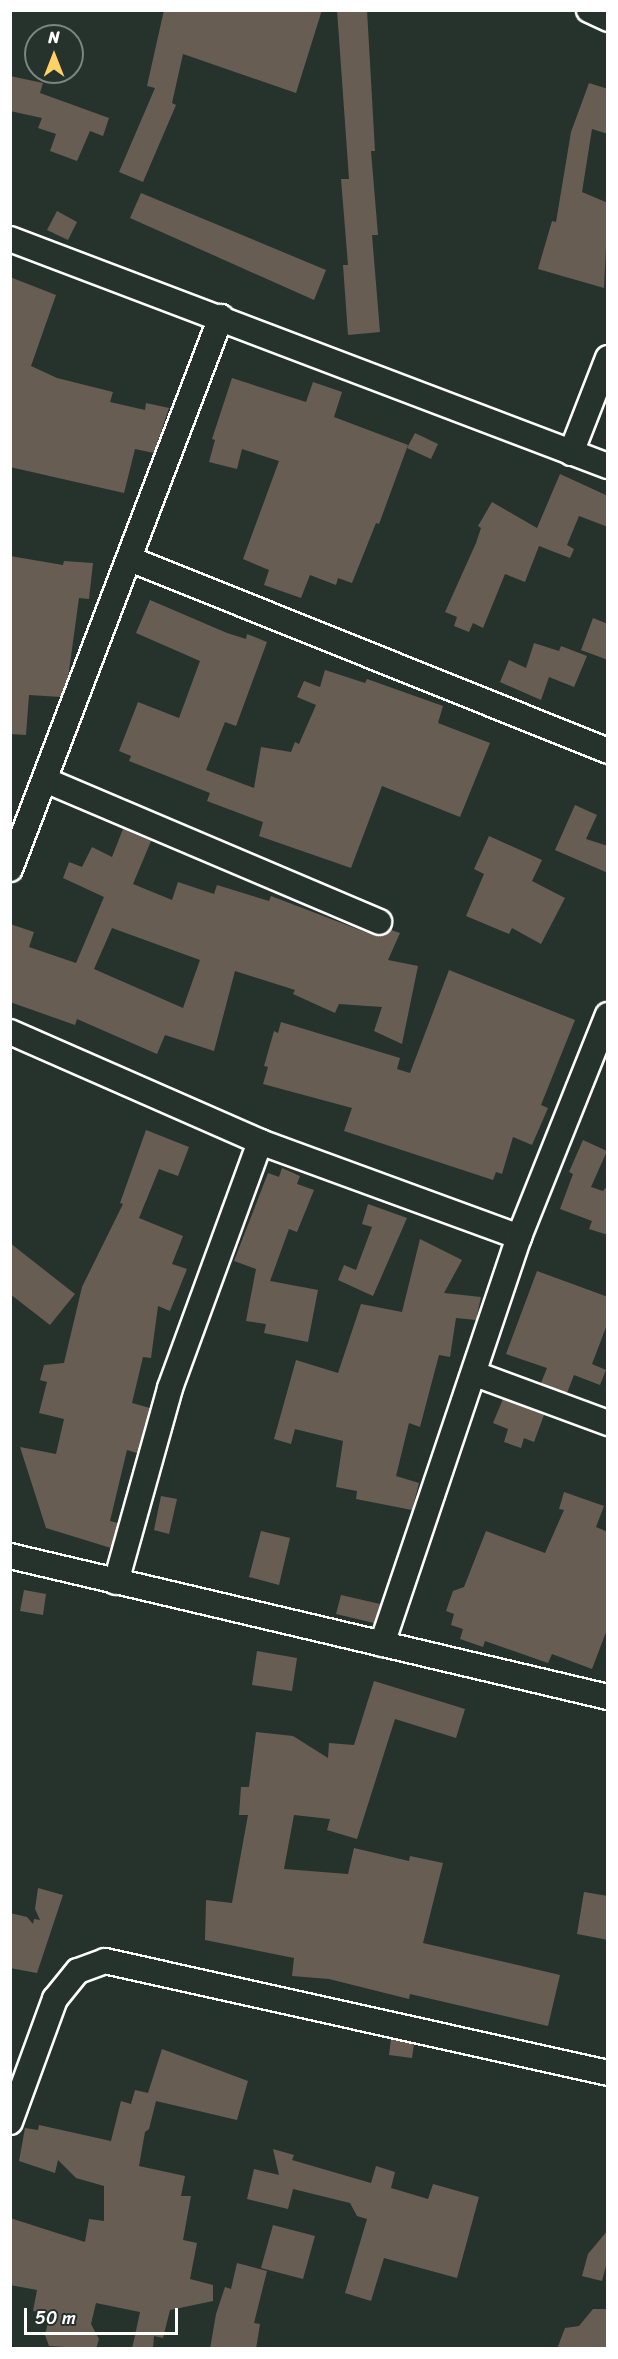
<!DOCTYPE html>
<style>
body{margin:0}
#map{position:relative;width:618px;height:2359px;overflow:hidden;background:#26332d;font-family:Sriracha,sans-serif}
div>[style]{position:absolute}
.building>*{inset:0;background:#685d52}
.roads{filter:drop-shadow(2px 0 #fff) drop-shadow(-2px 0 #fff) drop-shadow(0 2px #fff) drop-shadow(0 -2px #fff)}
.minor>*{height:24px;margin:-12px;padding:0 12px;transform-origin:12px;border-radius:12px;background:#26332d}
span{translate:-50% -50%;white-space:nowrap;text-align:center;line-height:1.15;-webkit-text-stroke:4.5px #26332d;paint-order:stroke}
.frame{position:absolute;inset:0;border:12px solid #fff;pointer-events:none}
.north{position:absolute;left:24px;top:24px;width:60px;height:60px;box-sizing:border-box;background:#26332d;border:2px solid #7d8581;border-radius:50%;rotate:0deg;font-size:16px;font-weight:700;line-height:24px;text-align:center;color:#fff}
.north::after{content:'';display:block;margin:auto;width:21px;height:27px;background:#ffd166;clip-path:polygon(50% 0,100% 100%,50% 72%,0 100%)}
.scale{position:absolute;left:24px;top:2308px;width:154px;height:27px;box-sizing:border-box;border:3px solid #fff;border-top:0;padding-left:8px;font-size:18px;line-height:21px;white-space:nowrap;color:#fff;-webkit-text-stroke:4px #26332d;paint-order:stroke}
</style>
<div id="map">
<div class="building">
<i style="clip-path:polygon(164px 10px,322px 10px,296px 93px,183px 54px,172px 103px,176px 105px,143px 182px,119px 172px,155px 88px,147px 86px)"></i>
<i style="clip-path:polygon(337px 10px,367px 10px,375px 151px,371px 151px,378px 235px,372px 235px,380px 332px,348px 335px,343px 265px,348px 265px,341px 179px,349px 179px)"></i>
<i style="clip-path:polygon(10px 76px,43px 83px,40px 93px,109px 118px,103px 136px,90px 131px,77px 161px,50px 151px,56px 134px,38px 128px,42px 118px,10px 111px)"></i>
<i style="clip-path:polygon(589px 83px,608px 89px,608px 134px,592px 129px,582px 192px,608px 203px,604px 288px,538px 269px,552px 221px,556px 222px,571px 132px)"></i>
<i style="clip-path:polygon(141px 193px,326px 270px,314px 300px,130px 218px)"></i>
<i style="clip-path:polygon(57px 211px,77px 222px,68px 240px,47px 230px)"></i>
<i style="clip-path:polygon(10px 277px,56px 295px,31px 366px,57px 378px,113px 392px,110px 402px,145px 410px,146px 403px,169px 408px,154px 453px,135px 449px,124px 493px,10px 467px)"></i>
<i style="clip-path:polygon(232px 378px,306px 402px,313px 382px,342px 392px,334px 417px,408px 445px,379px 524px,376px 523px,352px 583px,338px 578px,336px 585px,310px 575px,301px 598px,264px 585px,269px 570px,243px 559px,279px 461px,242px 449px,237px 469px,209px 462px,215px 440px,212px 439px)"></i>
<i style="clip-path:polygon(415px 433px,438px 444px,431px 459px,407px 448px)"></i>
<i style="clip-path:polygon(560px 474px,608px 496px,608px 527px,579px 516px,567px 545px,574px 549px,570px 558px,539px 546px,525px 582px,505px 574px,483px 628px,473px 623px,469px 632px,454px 626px,457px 617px,445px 612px,476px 543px,481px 528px,478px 526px,492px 502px,537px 528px)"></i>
<i style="clip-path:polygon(10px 556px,63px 565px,64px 561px,93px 563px,89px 599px,79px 598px,68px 678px,61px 697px,29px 695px,26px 735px,10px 734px)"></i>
<i style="clip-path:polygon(150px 600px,227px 633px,246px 639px,247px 634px,267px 642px,236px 726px,225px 722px,206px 770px,254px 788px,261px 747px,291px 752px,295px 742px,299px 744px,316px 705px,297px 697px,304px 681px,320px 687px,325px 670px,365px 683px,367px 679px,443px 706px,438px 723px,490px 743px,460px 817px,382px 786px,351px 868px,259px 836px,263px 822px,207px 801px,210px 793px,129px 761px,131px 756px,119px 751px,138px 702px,179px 718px,200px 661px,136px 633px)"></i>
<i style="clip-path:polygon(593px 618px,608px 624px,608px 660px,581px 650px)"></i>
<i style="clip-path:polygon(534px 643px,559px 651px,561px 646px,587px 656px,574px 687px,549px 677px,541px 700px,500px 682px,509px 660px,526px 668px)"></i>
<i style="clip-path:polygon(575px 805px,597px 815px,586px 839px,608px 846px,608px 873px,555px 850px)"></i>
<i style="clip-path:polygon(evenodd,123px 829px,151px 841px,133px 884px,172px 900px,178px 882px,214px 894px,217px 885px,269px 901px,271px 896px,373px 935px,381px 936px,391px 930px,400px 933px,388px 960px,418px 966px,402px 1044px,374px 1031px,382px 1007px,339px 1004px,335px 1013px,293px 994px,295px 990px,235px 971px,214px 1051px,165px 1035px,157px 1054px,77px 1019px,75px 1025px,10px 1002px,10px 924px,34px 932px,29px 947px,76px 963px,104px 897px,63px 878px,69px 862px,82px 867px,92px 847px,112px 857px,123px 829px,112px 928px,200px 960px,183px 1008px,94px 969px,112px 928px)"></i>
<i style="clip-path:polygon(489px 836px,542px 860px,532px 881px,565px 898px,541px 944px,512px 928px,509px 934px,466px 916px,484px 874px,474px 869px)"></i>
<i style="clip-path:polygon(449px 970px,575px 1020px,541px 1105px,548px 1108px,532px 1145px,513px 1137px,502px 1174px,496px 1172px,493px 1180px,344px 1131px,352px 1108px,263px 1084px,268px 1067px,264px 1066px,274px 1031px,278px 1033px,281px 1022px,400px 1058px,397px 1069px,410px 1073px)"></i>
<i style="clip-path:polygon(146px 1130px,189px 1147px,178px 1176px,159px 1169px,139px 1218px,183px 1236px,172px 1264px,187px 1269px,170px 1311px,158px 1306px,151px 1358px,143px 1357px,132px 1403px,150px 1408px,137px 1453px,127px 1450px,110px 1521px,118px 1523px,111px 1548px,46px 1528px,20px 1447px,56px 1454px,64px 1419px,39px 1413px,47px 1382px,40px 1380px,44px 1365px,64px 1363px,82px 1287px,123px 1204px,120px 1203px)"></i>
<i style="clip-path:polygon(583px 1140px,607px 1151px,591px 1187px,603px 1191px,608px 1185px,608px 1235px,589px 1229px,592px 1221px,560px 1209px,573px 1174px,569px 1172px)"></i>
<i style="clip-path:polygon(282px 1168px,300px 1176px,297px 1184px,314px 1190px,297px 1232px,289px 1229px,270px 1281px,318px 1290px,308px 1342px,264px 1333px,266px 1324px,246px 1321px,256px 1269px,234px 1261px,268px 1173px,279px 1177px)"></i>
<i style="clip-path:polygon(368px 1204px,407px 1218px,373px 1296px,338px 1280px,344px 1265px,356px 1270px,372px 1227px,362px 1224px)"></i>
<i style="clip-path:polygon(420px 1239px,462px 1260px,444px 1293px,481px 1297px,476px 1320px,456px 1318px,450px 1357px,439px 1355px,420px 1427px,409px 1423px,396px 1476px,419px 1483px,412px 1510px,356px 1499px,357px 1491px,336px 1487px,343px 1441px,295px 1429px,291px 1444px,274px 1439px,296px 1360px,338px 1373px,361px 1304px,402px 1312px)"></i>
<i style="clip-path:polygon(10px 1243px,75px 1294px,50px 1325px,10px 1294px)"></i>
<i style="clip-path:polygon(537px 1271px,608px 1297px,608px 1322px,592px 1364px,606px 1370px,600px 1385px,574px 1375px,567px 1393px,541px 1383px,547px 1368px,506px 1354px)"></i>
<i style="clip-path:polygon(503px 1399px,544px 1415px,534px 1442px,524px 1438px,521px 1448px,504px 1442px,508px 1429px,493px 1423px)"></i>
<i style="clip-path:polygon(564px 1492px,604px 1506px,596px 1527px,608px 1532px,608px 1627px,592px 1669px,552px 1654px,548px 1663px,485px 1641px,483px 1647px,460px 1639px,463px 1629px,451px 1625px,454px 1614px,446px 1611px,453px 1591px,464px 1587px,486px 1531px,545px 1553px,564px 1510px,559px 1509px)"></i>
<i style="clip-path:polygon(161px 1496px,177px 1499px,169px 1534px,154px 1530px)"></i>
<i style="clip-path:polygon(261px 1531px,290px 1538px,279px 1585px,249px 1577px)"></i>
<i style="clip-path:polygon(24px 1590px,46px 1594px,43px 1615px,20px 1611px)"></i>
<i style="clip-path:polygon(341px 1595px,380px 1604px,374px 1623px,336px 1614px)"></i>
<i style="clip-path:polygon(257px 1651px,297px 1658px,292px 1691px,252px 1685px)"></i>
<i style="clip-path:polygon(374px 1681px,465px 1709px,456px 1738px,395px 1719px,357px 1839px,327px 1830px,330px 1819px,294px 1815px,284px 1869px,348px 1874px,354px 1848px,409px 1861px,410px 1856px,443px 1863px,423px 1943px,560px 1975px,548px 2026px,410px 1994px,409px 1999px,329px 1979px,292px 1976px,294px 1958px,205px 1940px,206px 1900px,232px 1903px,248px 1815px,239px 1815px,241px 1787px,249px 1787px,256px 1732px,293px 1736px,328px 1758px,329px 1743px,354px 1745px)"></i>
<i style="clip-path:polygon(38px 1888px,63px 1895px,37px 1973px,10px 1968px,10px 1913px,27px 1917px,33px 1924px,34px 1919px,40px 1920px,35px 1909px)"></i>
<i style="clip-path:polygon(584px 1892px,608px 1896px,608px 1940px,577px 1934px)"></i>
<i style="clip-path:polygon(391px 2039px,414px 2044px,412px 2058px,389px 2055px)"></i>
<i style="clip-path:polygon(162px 2049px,248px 2081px,237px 2120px,156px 2101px,149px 2129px,145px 2132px,139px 2166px,185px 2176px,181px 2196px,191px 2196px,183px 2240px,197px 2243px,190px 2279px,213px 2285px,213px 2301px,170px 2310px,163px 2338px,154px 2336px,153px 2349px,132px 2349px,140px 2312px,96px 2303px,91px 2324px,99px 2339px,96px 2349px,49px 2346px,45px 2335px,50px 2314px,33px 2311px,37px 2290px,10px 2285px,10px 2218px,85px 2242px,89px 2219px,104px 2221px,104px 2186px,76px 2178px,58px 2160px,55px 2173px,19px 2161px,25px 2128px,38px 2130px,39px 2125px,111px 2141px,121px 2101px,131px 2104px,135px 2090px,148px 2093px)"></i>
<i style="clip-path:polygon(273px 2149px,294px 2155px,292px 2160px,371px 2183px,376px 2166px,395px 2172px,391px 2188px,428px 2199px,433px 2184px,479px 2197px,457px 2278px,384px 2258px,371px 2301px,345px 2293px,367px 2219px,357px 2216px,350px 2203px,293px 2189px,288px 2209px,247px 2199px,254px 2169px,279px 2175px)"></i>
<i style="clip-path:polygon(273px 2225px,315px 2236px,303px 2279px,261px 2268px)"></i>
<i style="clip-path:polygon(608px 2230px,608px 2258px,602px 2281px,582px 2276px,588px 2254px)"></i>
<i style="clip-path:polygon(237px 2263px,267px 2271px,254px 2323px,260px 2324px,256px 2349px,210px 2349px,216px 2314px,225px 2287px,231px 2289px)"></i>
<i style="clip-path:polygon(593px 2309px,608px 2309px,608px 2349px,557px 2349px,565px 2328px,579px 2326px)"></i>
</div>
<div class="roads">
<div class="minor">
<i style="left:589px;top:10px;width:21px;rotate:25deg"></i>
<i style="left:10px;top:239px;width:640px;rotate:20.79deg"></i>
<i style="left:571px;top:453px;width:102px;rotate:-68.7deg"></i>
<i style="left:130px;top:559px;width:515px;rotate:21.88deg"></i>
<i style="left:45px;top:780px;width:363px;rotate:23deg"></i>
<i style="left:10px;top:869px;width:591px;rotate:-69.08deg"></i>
<i style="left:10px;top:1032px;width:273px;rotate:23.7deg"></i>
<i style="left:260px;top:1142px;width:276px;rotate:20.1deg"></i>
<i style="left:475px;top:1374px;width:142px;rotate:20.2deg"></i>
<i style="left:10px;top:1556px;width:614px;rotate:13.27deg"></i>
<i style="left:116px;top:1582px;width:201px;rotate:-74.4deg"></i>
<i style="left:170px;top:1388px;width:262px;rotate:-69.9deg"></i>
<i style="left:382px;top:1644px;width:429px;rotate:-71.4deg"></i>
<i style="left:519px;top:1237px;width:239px;rotate:-68.2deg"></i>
<i style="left:10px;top:2122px;width:131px;rotate:-69.9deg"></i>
<i style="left:55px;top:1999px;width:36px;rotate:-51deg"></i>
<i style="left:78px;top:1971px;width:29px;rotate:-20deg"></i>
<i style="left:105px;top:1961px;width:515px;rotate:12.55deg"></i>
</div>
</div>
<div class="frame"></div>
<div class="north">N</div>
<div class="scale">50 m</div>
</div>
